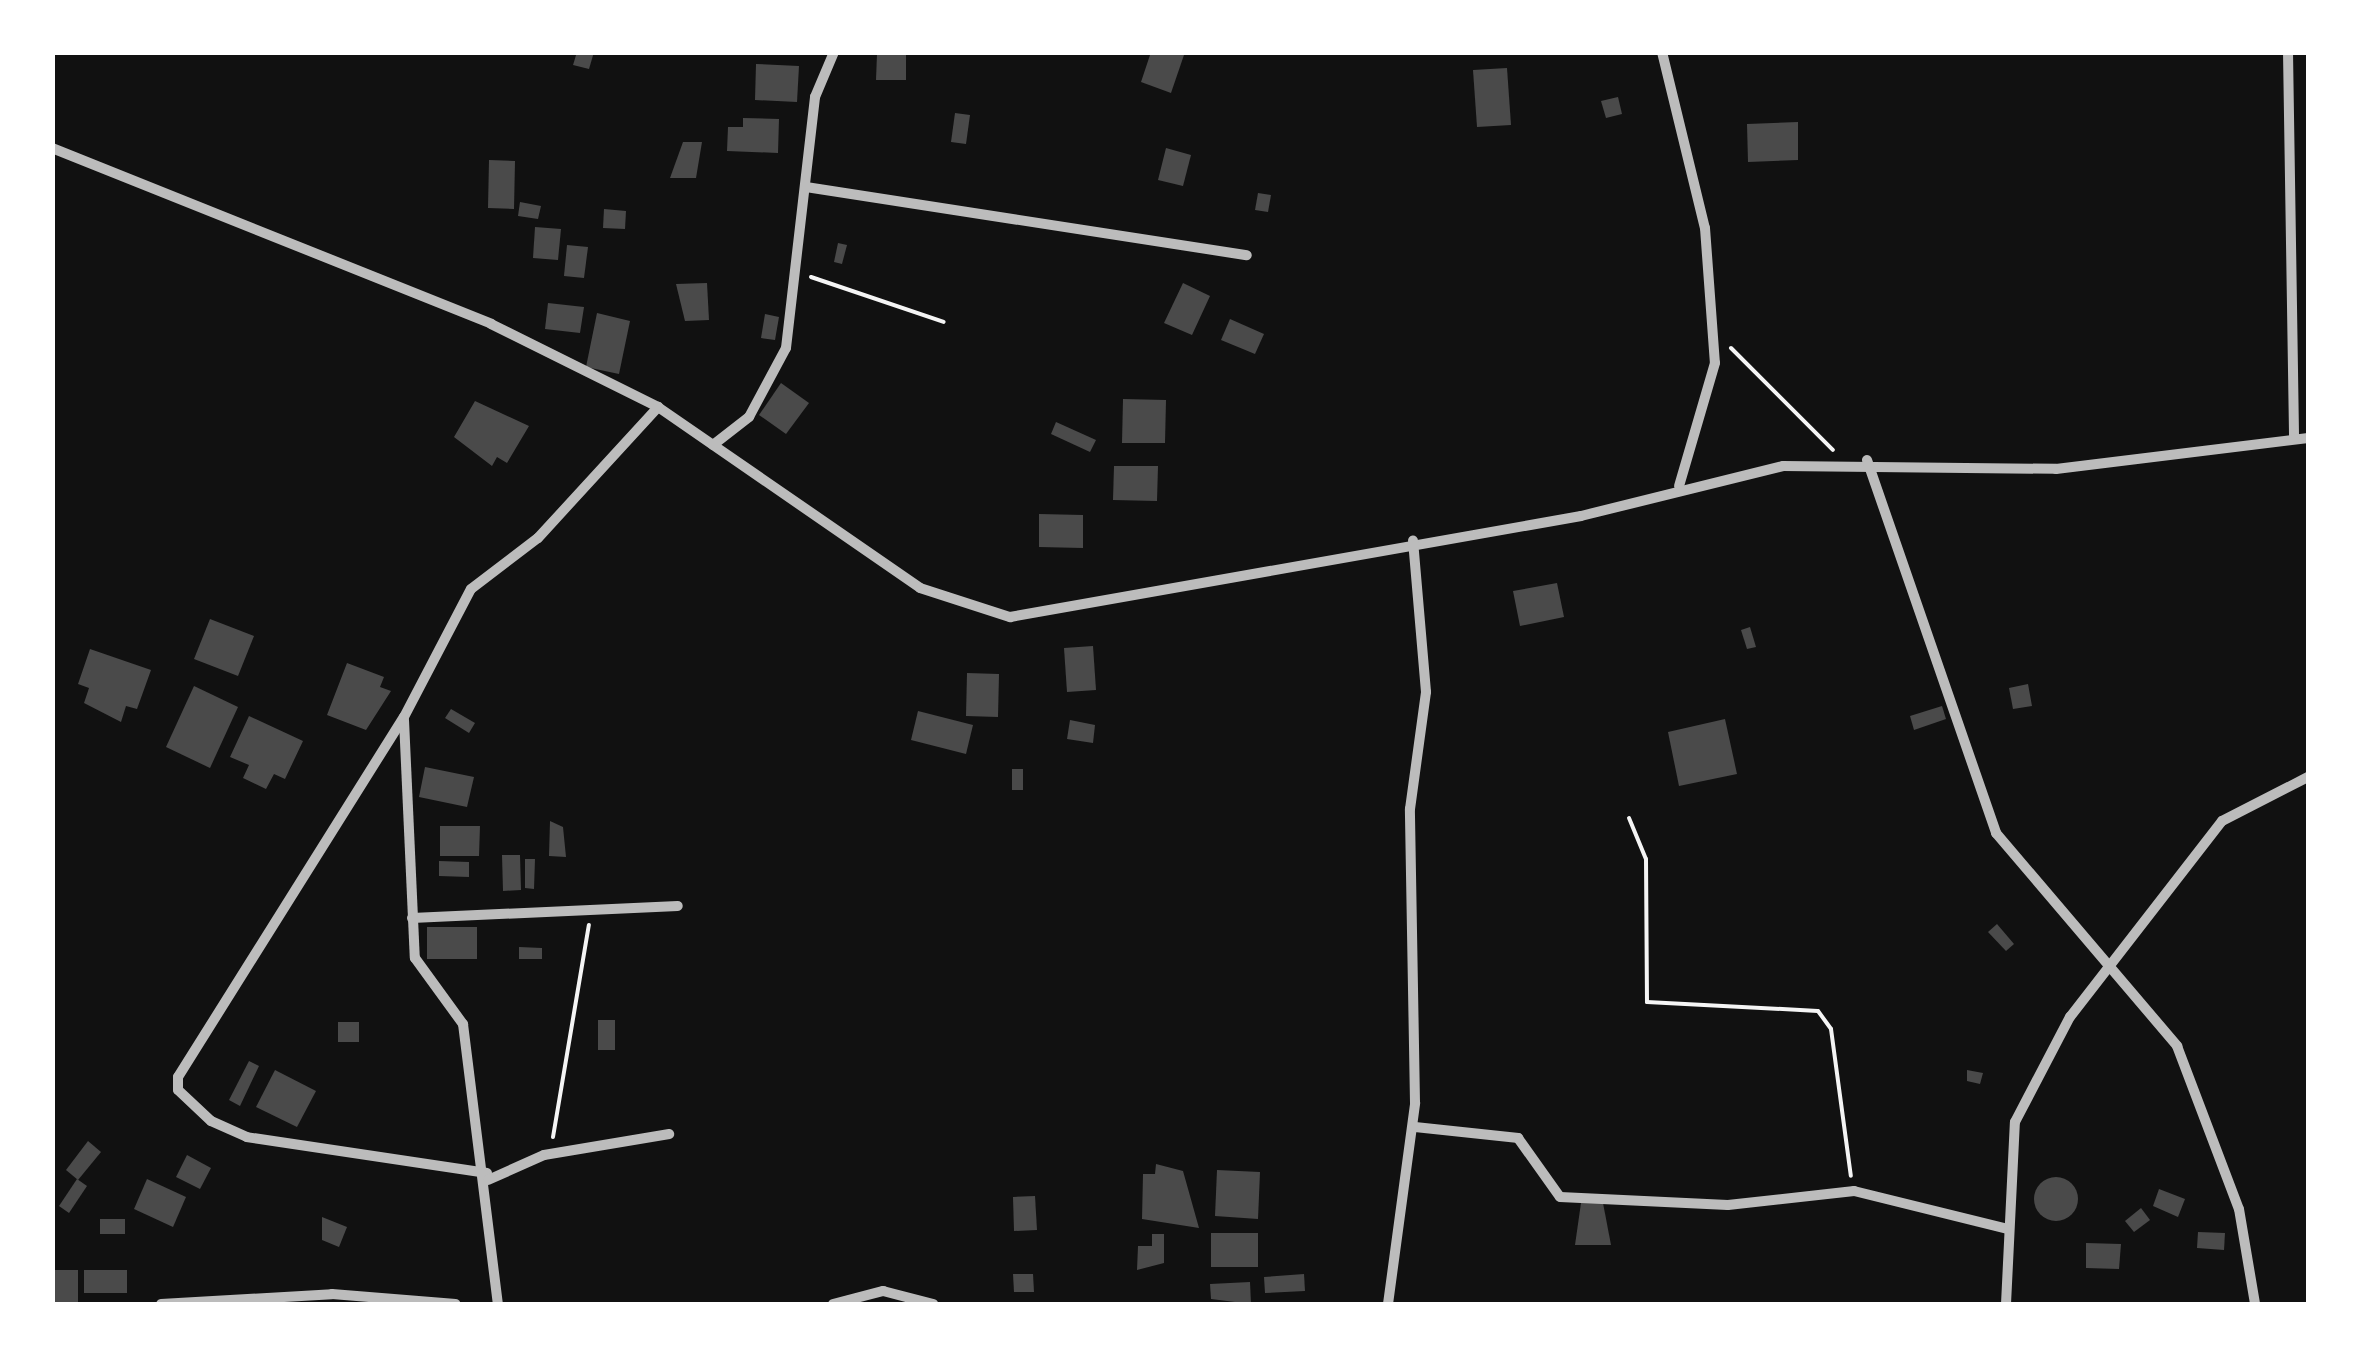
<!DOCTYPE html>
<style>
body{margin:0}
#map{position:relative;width:2361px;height:1357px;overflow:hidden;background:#111;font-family:"Public Sans",sans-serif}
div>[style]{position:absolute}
.building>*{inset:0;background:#4a4a4a}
.round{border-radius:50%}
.path>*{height:4px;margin:-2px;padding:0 2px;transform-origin:2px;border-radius:2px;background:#f5f5f5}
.minor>*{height:10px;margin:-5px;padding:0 5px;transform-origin:5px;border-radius:5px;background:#bcbcbc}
span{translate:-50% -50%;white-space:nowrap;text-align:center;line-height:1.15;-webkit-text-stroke:10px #fff;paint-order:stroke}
.frame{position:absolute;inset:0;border:55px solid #fff;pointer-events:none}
</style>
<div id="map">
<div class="building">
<i style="clip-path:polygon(577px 52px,594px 52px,589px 69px,573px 65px)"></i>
<i style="clip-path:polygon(1151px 52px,1185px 52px,1171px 93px,1141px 82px)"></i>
<i style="clip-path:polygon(877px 54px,906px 55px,906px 80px,876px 80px)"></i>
<i style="clip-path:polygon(756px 64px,799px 66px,797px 102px,755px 100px)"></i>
<i style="clip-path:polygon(1507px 68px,1511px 125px,1477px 127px,1473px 70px)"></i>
<i style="clip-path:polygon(1618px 97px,1622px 114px,1606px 118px,1601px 101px)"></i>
<i style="clip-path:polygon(955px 113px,970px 115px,966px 144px,951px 142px)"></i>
<i style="clip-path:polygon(743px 118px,779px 119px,778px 153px,727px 151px,728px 127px,743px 127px)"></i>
<i style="clip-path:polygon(1798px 122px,1798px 160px,1748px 162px,1747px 124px)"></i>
<i style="clip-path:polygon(683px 142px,702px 142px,696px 178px,670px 178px)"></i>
<i style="clip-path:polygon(1166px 148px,1191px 155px,1183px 186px,1158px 180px)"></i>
<i style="clip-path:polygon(489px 160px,515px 161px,514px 209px,488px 208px)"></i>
<i style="clip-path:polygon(1258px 193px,1271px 195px,1268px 212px,1255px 210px)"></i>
<i style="clip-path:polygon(520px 202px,541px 206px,538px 219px,518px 216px)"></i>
<i style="clip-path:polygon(604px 209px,626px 211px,625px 229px,603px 228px)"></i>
<i style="clip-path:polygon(535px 227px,561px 229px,558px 260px,533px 258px)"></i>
<i style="clip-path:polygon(838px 243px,847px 245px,842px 264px,834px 262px)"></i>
<i style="clip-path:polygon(567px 245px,588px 247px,584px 278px,564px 276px)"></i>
<i style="clip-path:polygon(707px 283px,709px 320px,685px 321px,676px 284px)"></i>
<i style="clip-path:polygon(1183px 283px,1210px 296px,1192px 335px,1164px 323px)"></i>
<i style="clip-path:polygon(548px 303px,584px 307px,580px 333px,545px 329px)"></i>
<i style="clip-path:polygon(597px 313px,630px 321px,619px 374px,586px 367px)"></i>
<i style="clip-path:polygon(765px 314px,779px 317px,775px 340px,761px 338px)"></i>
<i style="clip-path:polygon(1230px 319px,1264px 334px,1255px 354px,1221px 340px)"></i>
<i style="clip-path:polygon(781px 383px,809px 403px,786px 434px,759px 415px)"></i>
<i style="clip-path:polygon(1123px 399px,1166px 400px,1165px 443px,1122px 443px)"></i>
<i style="clip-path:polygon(475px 401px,529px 426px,507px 463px,497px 457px,492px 466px,454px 437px)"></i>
<i style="clip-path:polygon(1056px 422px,1096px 440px,1090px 452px,1051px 434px)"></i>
<i style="clip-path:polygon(1114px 466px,1158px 466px,1157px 501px,1113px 500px)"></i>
<i style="clip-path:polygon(1039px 514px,1083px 515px,1083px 548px,1039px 547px)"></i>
<i style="clip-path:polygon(1557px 583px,1564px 617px,1520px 626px,1513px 591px)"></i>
<i style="clip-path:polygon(210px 619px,254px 636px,238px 676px,194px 659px)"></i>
<i style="clip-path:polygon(1750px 627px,1756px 647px,1747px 649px,1741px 630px)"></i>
<i style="clip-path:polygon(1093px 646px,1096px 690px,1067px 692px,1064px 648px)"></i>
<i style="clip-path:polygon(90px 649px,151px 670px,137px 709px,126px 706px,121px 722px,84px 703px,89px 688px,78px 684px)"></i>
<i style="clip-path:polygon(347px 663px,384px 677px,380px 687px,391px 691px,366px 730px,327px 715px)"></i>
<i style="clip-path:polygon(967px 673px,999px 674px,998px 717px,966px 716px)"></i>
<i style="clip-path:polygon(2028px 684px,2032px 706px,2013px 709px,2009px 688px)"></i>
<i style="clip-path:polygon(194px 686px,238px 707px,210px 768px,166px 747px)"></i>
<i style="clip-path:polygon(1942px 706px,1946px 719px,1914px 730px,1910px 716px)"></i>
<i style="clip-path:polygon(451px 709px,475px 723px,469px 733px,445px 718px)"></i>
<i style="clip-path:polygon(918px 711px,973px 725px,966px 754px,911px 740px)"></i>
<i style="clip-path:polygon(249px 716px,303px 741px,285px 779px,274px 774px,266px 789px,243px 778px,249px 765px,230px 757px)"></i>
<i style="clip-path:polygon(1725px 719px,1737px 774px,1679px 786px,1668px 732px)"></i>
<i style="clip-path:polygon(1070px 720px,1095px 725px,1093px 743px,1067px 739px)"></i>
<i style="clip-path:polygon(425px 767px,474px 777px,467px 807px,419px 797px)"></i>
<i style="clip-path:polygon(1012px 769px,1023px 769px,1023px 790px,1012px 790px)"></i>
<i style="clip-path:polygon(550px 821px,563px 827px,566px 857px,549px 856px)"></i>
<i style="clip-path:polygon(440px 826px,480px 826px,479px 856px,440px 856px)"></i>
<i style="clip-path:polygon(502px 855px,520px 855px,521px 890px,503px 891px)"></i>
<i style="clip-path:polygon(525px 859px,535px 859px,534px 889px,525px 888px)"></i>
<i style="clip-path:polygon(439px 861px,469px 862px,469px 877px,439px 876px)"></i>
<i style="clip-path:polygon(1997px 924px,2014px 944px,2006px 951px,1988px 932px)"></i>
<i style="clip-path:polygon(427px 927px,477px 927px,477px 959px,427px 959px)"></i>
<i style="clip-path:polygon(519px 947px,542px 948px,542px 959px,519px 959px)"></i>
<i style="clip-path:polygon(598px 1020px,615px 1020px,615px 1050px,598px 1050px)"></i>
<i style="clip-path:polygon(338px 1022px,359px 1022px,359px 1042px,338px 1042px)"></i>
<i style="clip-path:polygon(249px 1061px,259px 1066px,240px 1106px,229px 1100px)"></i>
<i style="clip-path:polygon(275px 1070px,316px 1091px,297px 1127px,256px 1107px)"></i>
<i style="clip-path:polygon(1967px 1070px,1983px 1073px,1980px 1084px,1967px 1081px)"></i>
<i style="clip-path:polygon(88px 1141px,101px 1152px,78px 1180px,66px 1170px)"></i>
<i style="clip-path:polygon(187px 1155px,211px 1168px,200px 1189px,176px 1177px)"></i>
<i style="clip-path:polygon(1156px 1164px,1183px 1171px,1199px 1228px,1142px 1219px,1143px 1174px,1155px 1174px)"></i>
<i style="clip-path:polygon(1217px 1170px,1260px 1172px,1258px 1219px,1215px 1216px)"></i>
<i class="round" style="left:2034px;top:1177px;width:44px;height:44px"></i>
<i style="clip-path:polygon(77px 1179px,87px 1186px,69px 1213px,59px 1206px)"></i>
<i style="clip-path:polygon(147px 1179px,186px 1197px,173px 1227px,134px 1209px)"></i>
<i style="clip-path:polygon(2159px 1189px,2185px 1199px,2178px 1217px,2153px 1206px)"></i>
<i style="clip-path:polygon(1035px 1196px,1037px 1230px,1014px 1231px,1013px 1197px)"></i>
<i style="clip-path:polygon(1581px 1203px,1603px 1203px,1611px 1245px,1575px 1245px)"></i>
<i style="clip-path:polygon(2141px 1208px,2150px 1220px,2134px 1232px,2125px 1221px)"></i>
<i style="clip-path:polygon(322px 1217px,347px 1227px,339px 1247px,322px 1240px)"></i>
<i style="clip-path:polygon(100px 1219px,125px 1219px,125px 1234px,100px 1234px)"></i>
<i style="clip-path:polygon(2198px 1232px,2225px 1233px,2224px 1250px,2197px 1248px)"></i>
<i style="clip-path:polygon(1211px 1233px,1258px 1233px,1258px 1267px,1211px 1267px)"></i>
<i style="clip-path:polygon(1152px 1234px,1164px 1234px,1164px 1263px,1137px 1270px,1138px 1246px,1152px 1246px)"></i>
<i style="clip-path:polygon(2086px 1243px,2121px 1244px,2119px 1269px,2086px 1268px)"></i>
<i style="clip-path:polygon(52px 1270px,78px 1270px,78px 1303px,52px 1303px)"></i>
<i style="clip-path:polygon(84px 1270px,127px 1270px,127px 1293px,84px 1293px)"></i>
<i style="clip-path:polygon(1013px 1274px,1033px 1274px,1034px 1292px,1014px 1292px)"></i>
<i style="clip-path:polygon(1304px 1274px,1305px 1291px,1265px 1293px,1264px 1277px)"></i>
<i style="clip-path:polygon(1250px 1282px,1251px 1304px,1211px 1299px,1210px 1284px)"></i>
</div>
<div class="path">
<i style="left:811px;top:277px;width:140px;rotate:18.7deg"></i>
<i style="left:1731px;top:348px;width:144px;rotate:45deg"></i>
<i style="left:1629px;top:818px;width:44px;rotate:67.5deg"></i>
<i style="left:1646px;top:859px;width:143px;rotate:89.6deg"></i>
<i style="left:1647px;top:1002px;width:171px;rotate:3deg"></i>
<i style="left:1818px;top:1011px;width:22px;rotate:54deg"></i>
<i style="left:1831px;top:1029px;width:148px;rotate:82.3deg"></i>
<i style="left:553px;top:1137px;width:215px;rotate:-80.4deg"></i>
</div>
<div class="minor">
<i style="left:1662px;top:52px;width:181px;rotate:76.3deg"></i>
<i style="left:1705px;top:228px;width:135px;rotate:85.8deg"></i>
<i style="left:1715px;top:363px;width:128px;rotate:106.3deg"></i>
<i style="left:2288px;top:52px;width:386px;rotate:89.1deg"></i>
<i style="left:52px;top:148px;width:473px;rotate:21.8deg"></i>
<i style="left:491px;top:324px;width:186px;rotate:26.4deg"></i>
<i style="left:658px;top:407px;width:318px;rotate:34.6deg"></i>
<i style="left:920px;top:588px;width:95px;rotate:17.9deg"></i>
<i style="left:1010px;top:617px;width:580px;rotate:-10.03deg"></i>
<i style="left:1581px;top:516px;width:208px;rotate:-13.9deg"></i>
<i style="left:1783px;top:466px;width:273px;rotate:0.6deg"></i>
<i style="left:2056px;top:469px;width:254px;rotate:-7deg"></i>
<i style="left:806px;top:187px;width:446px;rotate:8.8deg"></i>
<i style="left:713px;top:445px;width:46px;rotate:-37.9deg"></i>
<i style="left:749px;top:417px;width:78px;rotate:-61.8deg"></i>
<i style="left:786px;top:348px;width:253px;rotate:-83.4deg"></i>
<i style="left:815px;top:97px;width:49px;rotate:-67.1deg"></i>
<i style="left:1867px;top:460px;width:395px;rotate:70.9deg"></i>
<i style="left:1996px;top:833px;width:280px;rotate:49.6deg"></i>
<i style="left:2177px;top:1046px;width:174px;rotate:69.2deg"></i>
<i style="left:2239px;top:1209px;width:96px;rotate:80.4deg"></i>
<i style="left:404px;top:720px;width:238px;rotate:87.4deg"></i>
<i style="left:415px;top:958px;width:82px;rotate:54deg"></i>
<i style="left:463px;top:1024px;width:282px;rotate:82.9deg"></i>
<i style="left:412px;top:918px;width:266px;rotate:-2.6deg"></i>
<i style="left:1415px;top:1127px;width:104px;rotate:6.1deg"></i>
<i style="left:1518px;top:1138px;width:72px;rotate:54.6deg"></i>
<i style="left:1560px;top:1197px;width:168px;rotate:2.7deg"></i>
<i style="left:1728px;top:1205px;width:127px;rotate:-6.3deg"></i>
<i style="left:1854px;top:1191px;width:158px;rotate:13.9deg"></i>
<i style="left:487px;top:1173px;width:243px;rotate:-171.5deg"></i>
<i style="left:247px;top:1137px;width:39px;rotate:-156deg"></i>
<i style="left:211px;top:1121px;width:45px;rotate:-136.8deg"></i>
<i style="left:178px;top:1090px;width:13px;rotate:-90deg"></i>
<i style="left:178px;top:1077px;width:425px;rotate:-57.9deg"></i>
<i style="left:404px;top:717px;width:144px;rotate:-62.4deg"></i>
<i style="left:471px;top:589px;width:84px;rotate:-37.3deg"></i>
<i style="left:538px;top:538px;width:178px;rotate:-47.5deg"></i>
<i style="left:488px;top:1180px;width:61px;rotate:-24.1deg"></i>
<i style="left:544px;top:1155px;width:127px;rotate:-9.5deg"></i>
<i style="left:161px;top:1304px;width:171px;rotate:-3.3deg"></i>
<i style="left:332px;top:1294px;width:124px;rotate:4.6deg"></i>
<i style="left:833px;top:1304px;width:52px;rotate:-14.6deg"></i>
<i style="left:883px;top:1291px;width:52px;rotate:14.6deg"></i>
<i style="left:1388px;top:1304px;width:203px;rotate:-82.3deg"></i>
<i style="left:1415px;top:1103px;width:294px;rotate:-91deg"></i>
<i style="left:1410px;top:809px;width:118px;rotate:-82.2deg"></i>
<i style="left:1426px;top:692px;width:152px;rotate:-94.9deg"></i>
<i style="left:2006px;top:1304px;width:182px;rotate:-87.2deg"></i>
<i style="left:2015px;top:1122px;width:119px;rotate:-62.4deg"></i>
<i style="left:2070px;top:1017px;width:248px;rotate:-52.2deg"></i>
<i style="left:2222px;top:821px;width:97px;rotate:-27.1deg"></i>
</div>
<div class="frame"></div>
</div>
